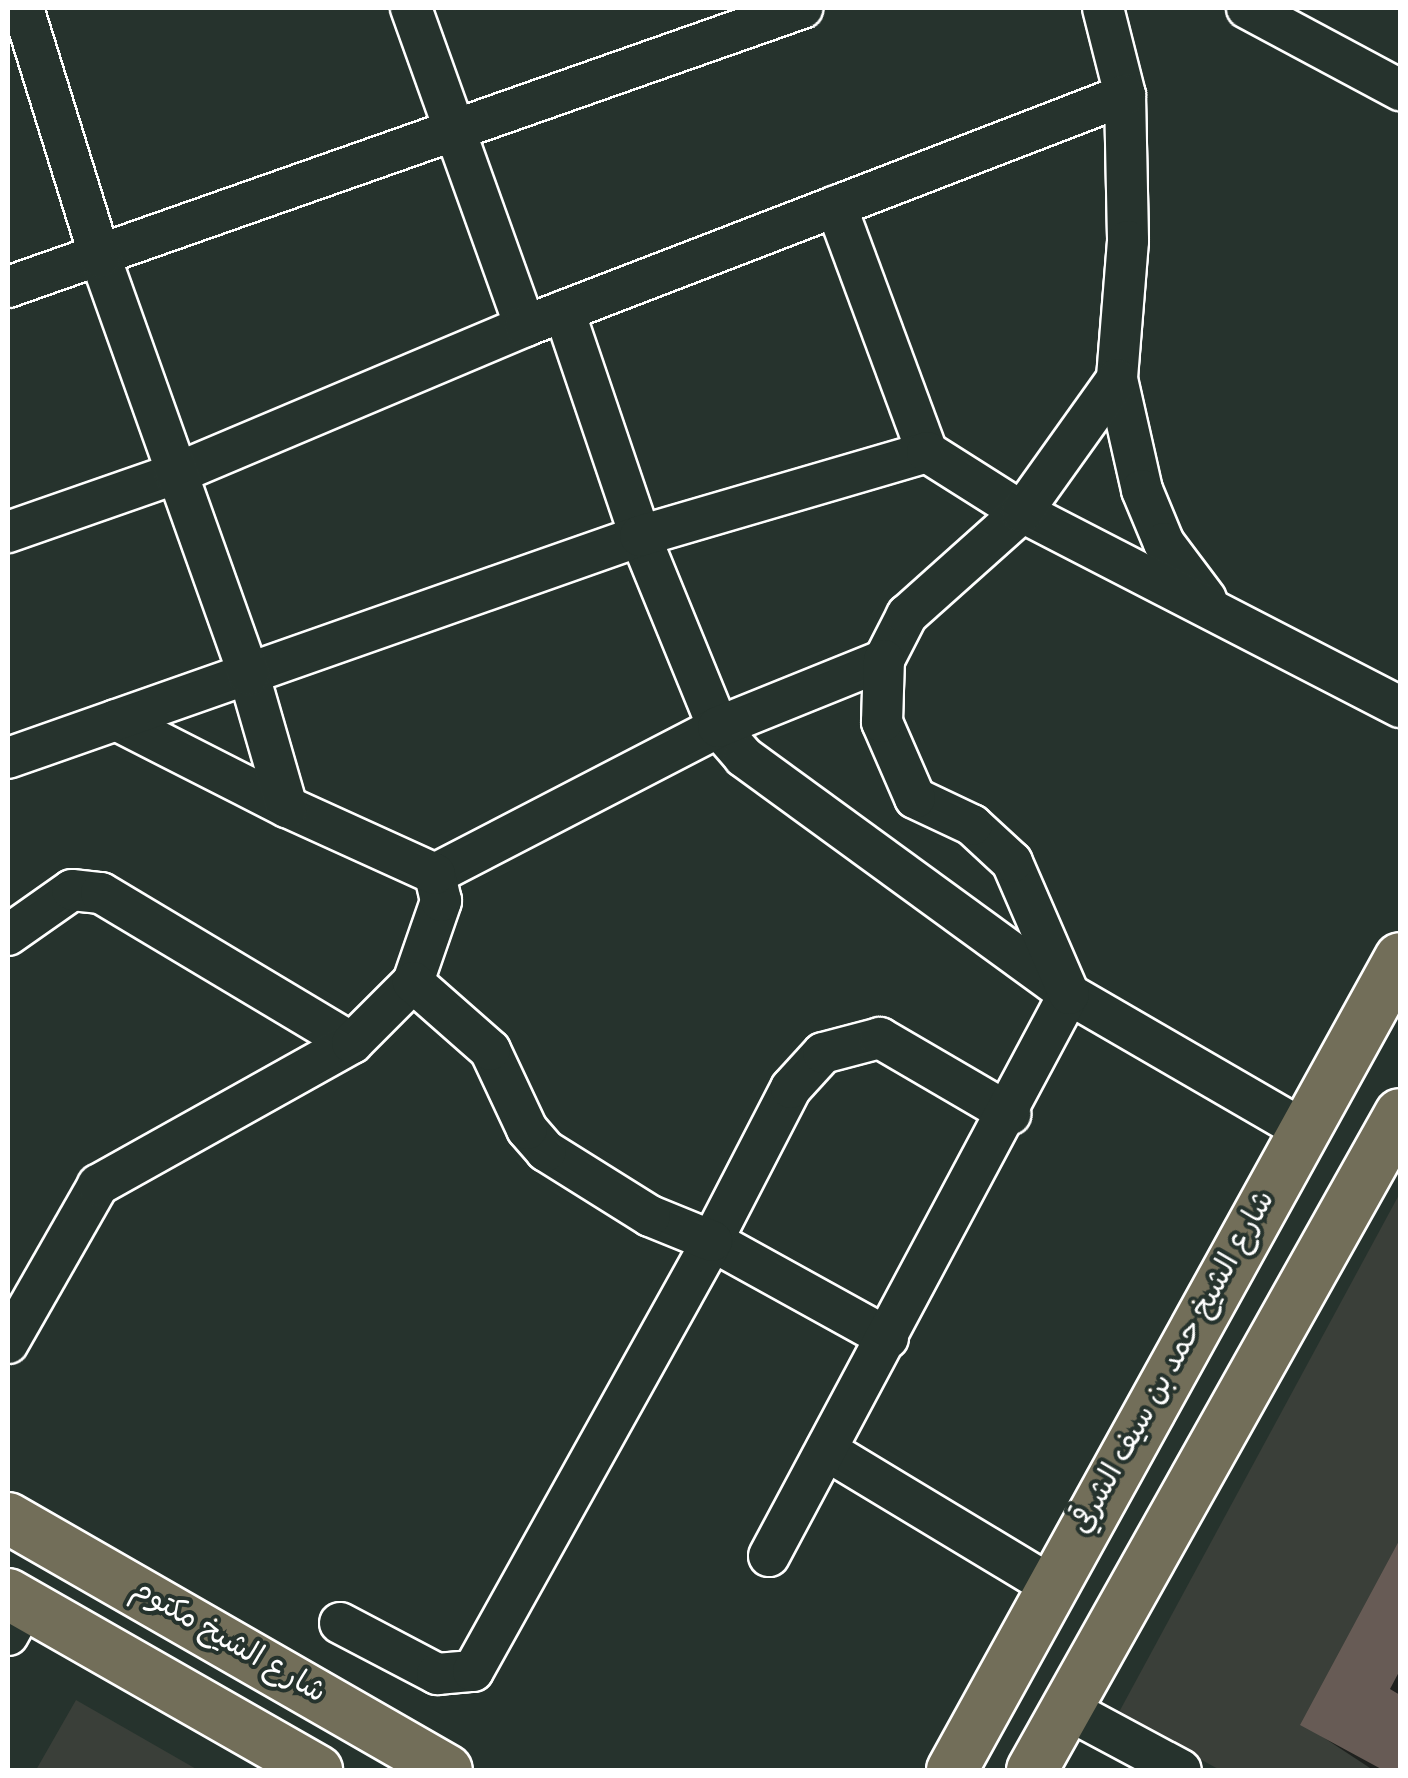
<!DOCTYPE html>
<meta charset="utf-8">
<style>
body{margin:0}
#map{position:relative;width:1408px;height:1778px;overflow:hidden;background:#26332d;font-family:"Gochi Hand","Playpen Sans Arabic",sans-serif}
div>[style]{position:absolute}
.built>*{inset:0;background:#3a3f39}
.shadow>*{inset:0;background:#0007}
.building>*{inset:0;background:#675b55}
.roads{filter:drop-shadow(2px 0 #fff) drop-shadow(-2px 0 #fff) drop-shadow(0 2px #fff) drop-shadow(0 -2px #fff)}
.minor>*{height:40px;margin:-20px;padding:0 20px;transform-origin:20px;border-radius:20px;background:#26332d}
.major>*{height:50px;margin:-25px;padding:0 25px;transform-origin:25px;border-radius:25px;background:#726e59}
span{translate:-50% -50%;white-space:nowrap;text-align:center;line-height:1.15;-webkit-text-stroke:8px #26332d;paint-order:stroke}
.street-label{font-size:30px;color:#fff}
.frame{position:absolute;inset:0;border:10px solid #fff;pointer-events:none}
</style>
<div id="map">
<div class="built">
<i style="clip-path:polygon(1400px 1193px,1400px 1770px,1220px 1770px,1118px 1714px)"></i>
<i style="clip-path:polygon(76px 1700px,198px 1770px,36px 1770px)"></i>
</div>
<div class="shadow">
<i style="clip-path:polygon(1400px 1544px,1400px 1770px,1373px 1770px,1303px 1724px)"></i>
</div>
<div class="building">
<i style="clip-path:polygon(1400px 1539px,1400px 1670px,1390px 1689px,1400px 1695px,1400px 1770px,1383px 1770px,1300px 1725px)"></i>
</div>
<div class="roads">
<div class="minor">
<i style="left:411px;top:8px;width:338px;rotate:70.3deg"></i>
<i style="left:1103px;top:8px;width:90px;rotate:75.8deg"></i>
<i style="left:1125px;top:95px;width:146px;rotate:88.8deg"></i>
<i style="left:1128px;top:241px;width:138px;rotate:94.6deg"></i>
<i style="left:1117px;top:379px;width:114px;rotate:77.3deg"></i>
<i style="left:1142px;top:490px;width:57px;rotate:67.5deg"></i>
<i style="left:1164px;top:543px;width:70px;rotate:53.1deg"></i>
<i style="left:1247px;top:8px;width:174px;rotate:28.2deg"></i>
<i style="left:836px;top:206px;width:262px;rotate:69.7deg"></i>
<i style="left:8px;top:287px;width:842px;rotate:-19.36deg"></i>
<i style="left:564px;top:311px;width:237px;rotate:71.3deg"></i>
<i style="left:640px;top:536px;width:206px;rotate:67.8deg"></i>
<i style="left:718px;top:727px;width:40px;rotate:49deg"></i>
<i style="left:744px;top:757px;width:402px;rotate:36.1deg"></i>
<i style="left:1069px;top:994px;width:272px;rotate:30.1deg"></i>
<i style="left:8px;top:532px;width:177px;rotate:-19.2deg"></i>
<i style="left:175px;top:474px;width:380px;rotate:-22.9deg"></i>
<i style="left:525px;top:326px;width:643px;rotate:-21.06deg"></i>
<i style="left:116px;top:720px;width:192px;rotate:27deg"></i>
<i style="left:8px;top:758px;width:670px;rotate:-19.35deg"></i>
<i style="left:640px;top:536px;width:299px;rotate:-16.3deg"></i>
<i style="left:927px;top:452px;width:112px;rotate:32.3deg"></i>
<i style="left:1022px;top:512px;width:425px;rotate:27.3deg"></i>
<i style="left:435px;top:874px;width:319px;rotate:-27.4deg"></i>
<i style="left:718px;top:727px;width:179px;rotate:-22deg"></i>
<i style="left:884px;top:660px;width:51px;rotate:-62.9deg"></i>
<i style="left:907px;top:615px;width:154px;rotate:-41.8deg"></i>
<i style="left:1022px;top:512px;width:163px;rotate:-54.5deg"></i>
<i style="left:8px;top:935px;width:78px;rotate:-35.1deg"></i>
<i style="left:72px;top:890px;width:29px;rotate:6deg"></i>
<i style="left:101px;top:893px;width:292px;rotate:30.9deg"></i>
<i style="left:888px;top:1338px;width:201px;rotate:-151.1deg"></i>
<i style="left:712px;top:1241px;width:172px;rotate:-62.7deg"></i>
<i style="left:791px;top:1088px;width:47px;rotate:-47.6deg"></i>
<i style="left:823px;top:1053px;width:59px;rotate:-14.7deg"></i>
<i style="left:880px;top:1038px;width:151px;rotate:30.3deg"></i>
<i style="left:8px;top:1343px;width:182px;rotate:-60.3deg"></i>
<i style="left:98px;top:1185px;width:291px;rotate:-29.2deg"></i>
<i style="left:352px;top:1043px;width:86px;rotate:-45deg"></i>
<i style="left:413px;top:982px;width:86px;rotate:-70.9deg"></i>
<i style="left:441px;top:901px;width:28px;rotate:-103deg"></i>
<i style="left:435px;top:874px;width:162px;rotate:-155.6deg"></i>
<i style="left:287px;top:807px;width:137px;rotate:-106.1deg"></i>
<i style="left:249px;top:675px;width:444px;rotate:-109.6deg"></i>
<i style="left:100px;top:257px;width:261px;rotate:-107.2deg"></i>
<i style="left:826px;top:1450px;width:265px;rotate:31.1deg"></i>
<i style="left:769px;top:1556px;width:637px;rotate:-61.91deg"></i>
<i style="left:1069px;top:994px;width:144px;rotate:-113.4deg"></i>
<i style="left:1012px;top:862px;width:54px;rotate:-137.2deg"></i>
<i style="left:972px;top:825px;width:63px;rotate:-154.7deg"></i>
<i style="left:915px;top:798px;width:83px;rotate:-113.5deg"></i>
<i style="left:882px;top:722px;width:62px;rotate:-88.2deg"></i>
<i style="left:340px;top:1623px;width:110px;rotate:27.7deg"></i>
<i style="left:437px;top:1674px;width:36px;rotate:-5deg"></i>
<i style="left:473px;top:1671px;width:492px;rotate:-60.9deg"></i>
<i style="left:712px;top:1241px;width:67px;rotate:-158deg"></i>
<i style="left:650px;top:1216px;width:123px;rotate:-148deg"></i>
<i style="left:546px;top:1151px;width:29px;rotate:-131deg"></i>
<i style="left:527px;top:1129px;width:87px;rotate:-115.1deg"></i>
<i style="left:490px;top:1050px;width:103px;rotate:-138.6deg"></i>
<i style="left:8px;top:1635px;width:35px;rotate:-61deg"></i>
<i style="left:1067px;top:1709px;width:129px;rotate:28.2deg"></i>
</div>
<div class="major">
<i style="left:8px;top:1518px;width:506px;rotate:29.86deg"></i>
<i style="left:8px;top:1594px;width:356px;rotate:29.7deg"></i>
<i style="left:952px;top:1770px;width:927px;rotate:-61.11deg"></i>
<i style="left:1032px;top:1770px;width:752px;rotate:-60.71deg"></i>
</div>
</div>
<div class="street-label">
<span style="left:1176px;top:1364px;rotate:-61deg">شارع الشيخ حمد بن سيف الشرقي</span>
<span style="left:227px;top:1644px;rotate:30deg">شارع الشيخ مكتوم</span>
</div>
<div class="frame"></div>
</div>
